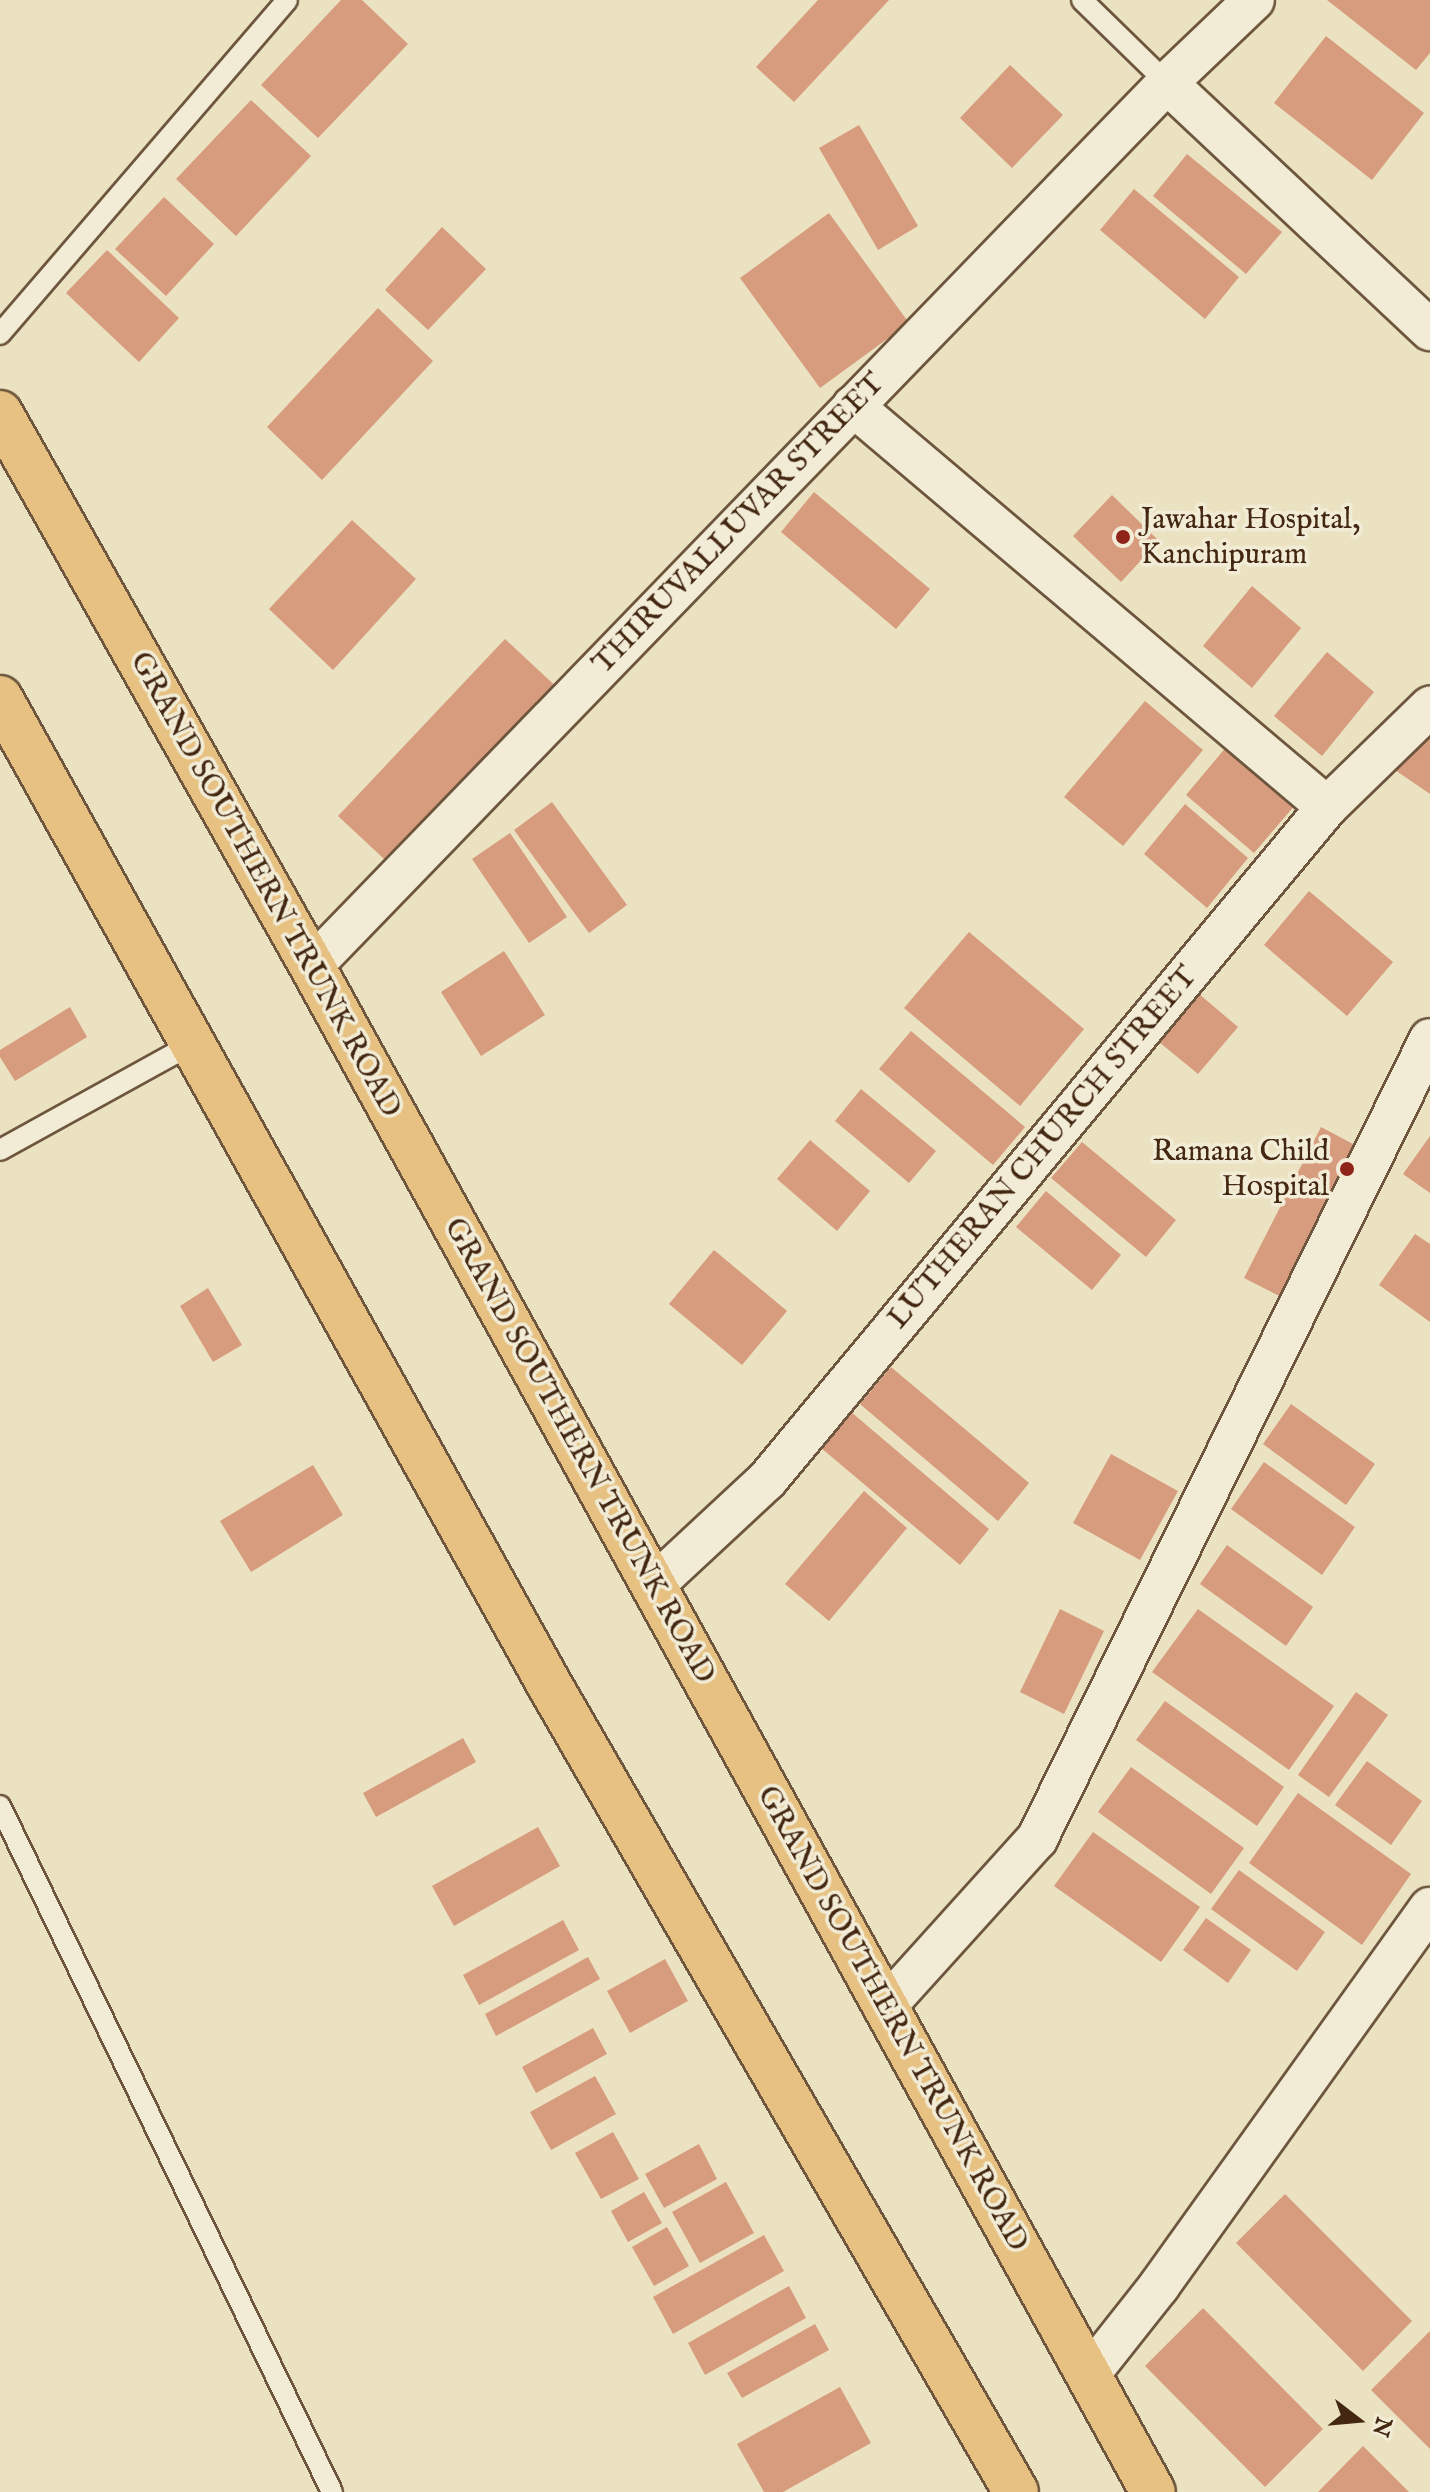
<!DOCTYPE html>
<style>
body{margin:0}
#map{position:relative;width:1430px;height:2492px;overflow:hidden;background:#ebe2c2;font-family:"IM FELL English",serif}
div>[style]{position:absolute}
.building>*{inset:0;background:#d79b7d}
.roads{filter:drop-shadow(2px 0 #6d563d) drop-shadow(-2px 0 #6d563d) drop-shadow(0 2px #6d563d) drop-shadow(0 -2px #6d563d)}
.service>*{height:20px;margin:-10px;padding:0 10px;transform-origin:10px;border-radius:10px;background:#f2ecd7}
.minor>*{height:40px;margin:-20px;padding:0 20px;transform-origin:20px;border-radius:20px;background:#f2ecd7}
.primary>*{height:44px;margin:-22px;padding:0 22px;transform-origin:22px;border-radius:22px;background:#e6c181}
.dots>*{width:22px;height:22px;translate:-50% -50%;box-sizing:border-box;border:4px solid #f2ecd7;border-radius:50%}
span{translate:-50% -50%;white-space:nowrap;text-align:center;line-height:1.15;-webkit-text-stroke:7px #f2ecd7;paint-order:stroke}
.poi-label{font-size:30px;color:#432711}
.left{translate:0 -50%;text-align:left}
.right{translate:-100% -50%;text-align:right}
.street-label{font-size:30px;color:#432711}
.north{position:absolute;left:1318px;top:2380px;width:80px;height:80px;-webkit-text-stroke:6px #f2ecd7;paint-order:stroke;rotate:106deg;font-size:22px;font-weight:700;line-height:32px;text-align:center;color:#432711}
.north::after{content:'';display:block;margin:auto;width:28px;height:36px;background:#432711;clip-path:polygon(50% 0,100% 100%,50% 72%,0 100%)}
</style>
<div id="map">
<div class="building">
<i style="clip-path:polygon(341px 0,362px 0,408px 44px,318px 138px,261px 85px)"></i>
<i style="clip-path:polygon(818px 0,889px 0,794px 102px,756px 67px)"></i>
<i style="clip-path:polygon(1327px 0,1430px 0,1430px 53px,1416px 70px)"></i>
<i style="clip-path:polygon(1326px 36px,1424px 113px,1372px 180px,1274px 103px)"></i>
<i style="clip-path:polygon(1010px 65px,1063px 115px,1012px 168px,960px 118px)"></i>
<i style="clip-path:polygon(251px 100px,311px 156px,236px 236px,176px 179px)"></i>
<i style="clip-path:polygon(859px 125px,918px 226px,878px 250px,819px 148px)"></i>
<i style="clip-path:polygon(1187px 154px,1282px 232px,1246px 274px,1153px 196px)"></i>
<i style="clip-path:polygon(1134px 189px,1239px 277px,1205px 319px,1100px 230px)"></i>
<i style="clip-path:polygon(164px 197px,214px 244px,166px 296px,115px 249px)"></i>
<i style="clip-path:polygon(829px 213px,909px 323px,820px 388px,740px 278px)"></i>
<i style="clip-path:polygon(442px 227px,486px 269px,428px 330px,385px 290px)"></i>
<i style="clip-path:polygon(107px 250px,179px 318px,139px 362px,66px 293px)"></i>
<i style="clip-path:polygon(378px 308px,433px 361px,322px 480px,267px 427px)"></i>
<i style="clip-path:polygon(814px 492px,930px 589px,896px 629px,781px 532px)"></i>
<i style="clip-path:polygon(1112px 495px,1159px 541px,1121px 582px,1073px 536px)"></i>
<i style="clip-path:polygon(352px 520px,416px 579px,333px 670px,269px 609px)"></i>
<i style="clip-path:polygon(1252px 586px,1301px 628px,1252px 688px,1203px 646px)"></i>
<i style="clip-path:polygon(505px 639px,563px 693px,397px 871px,338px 816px)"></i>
<i style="clip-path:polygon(1327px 652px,1374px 692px,1322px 756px,1274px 716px)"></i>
<i style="clip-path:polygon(1145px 701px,1203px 750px,1123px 846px,1064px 797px)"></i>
<i style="clip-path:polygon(1430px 734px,1430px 794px,1395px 770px)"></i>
<i style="clip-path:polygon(1227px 746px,1296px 804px,1254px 853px,1186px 795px)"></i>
<i style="clip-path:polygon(552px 802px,627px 905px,589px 933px,514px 830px)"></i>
<i style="clip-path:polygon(1185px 804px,1248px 858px,1207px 908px,1144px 854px)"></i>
<i style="clip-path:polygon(510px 833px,567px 917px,529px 943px,472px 859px)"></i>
<i style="clip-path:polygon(1309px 891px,1393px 962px,1347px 1016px,1264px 945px)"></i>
<i style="clip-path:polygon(969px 932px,1084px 1029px,1020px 1106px,904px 1008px)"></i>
<i style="clip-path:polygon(504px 951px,545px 1015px,481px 1056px,441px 992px)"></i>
<i style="clip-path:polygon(1199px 994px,1238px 1027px,1198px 1074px,1159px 1042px)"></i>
<i style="clip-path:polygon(70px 1007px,87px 1037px,15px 1081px,0 1057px,0 1050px)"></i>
<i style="clip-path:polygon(911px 1031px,1025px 1127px,993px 1165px,879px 1069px)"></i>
<i style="clip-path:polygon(861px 1089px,936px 1151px,909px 1183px,835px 1121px)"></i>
<i style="clip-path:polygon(1321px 1127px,1366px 1151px,1289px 1301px,1244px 1278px)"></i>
<i style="clip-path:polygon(1430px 1136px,1430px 1193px,1403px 1174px)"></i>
<i style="clip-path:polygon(810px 1140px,870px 1191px,837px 1231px,777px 1179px)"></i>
<i style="clip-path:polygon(1082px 1142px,1176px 1220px,1146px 1257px,1051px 1178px)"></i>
<i style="clip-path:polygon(1046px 1191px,1121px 1255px,1092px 1290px,1016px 1227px)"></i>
<i style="clip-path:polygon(1415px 1234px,1430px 1244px,1430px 1322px,1379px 1285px)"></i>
<i style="clip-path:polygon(714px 1250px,787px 1311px,742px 1365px,669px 1304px)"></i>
<i style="clip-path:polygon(208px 1288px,242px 1345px,213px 1362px,180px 1306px)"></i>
<i style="clip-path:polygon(891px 1367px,1029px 1483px,998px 1521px,860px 1404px)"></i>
<i style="clip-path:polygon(1291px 1404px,1375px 1464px,1346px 1505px,1263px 1444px)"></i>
<i style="clip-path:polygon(844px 1406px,989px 1529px,960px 1565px,814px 1442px)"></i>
<i style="clip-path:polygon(1111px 1454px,1178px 1491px,1140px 1560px,1073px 1523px)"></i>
<i style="clip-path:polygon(1264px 1462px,1355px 1527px,1322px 1575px,1231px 1509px)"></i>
<i style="clip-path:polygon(313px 1465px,343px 1515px,251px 1572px,220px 1521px)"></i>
<i style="clip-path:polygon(864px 1491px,907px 1528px,829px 1621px,785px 1584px)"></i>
<i style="clip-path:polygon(1227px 1545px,1313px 1607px,1286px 1646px,1200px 1584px)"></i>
<i style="clip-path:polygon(1060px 1609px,1104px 1631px,1064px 1714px,1020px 1692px)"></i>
<i style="clip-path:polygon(1198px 1609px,1334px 1706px,1289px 1770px,1152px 1672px)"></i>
<i style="clip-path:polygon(1356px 1692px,1388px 1715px,1329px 1797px,1298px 1775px)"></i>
<i style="clip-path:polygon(1165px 1701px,1284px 1787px,1257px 1826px,1136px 1740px)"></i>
<i style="clip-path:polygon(463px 1738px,476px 1762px,376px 1817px,363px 1793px)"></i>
<i style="clip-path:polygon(1367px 1761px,1422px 1801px,1391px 1845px,1335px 1805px)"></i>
<i style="clip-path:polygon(1131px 1767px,1244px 1848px,1211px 1894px,1098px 1812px)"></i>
<i style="clip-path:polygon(1298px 1793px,1411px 1874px,1362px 1945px,1249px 1863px)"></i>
<i style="clip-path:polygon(538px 1827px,560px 1866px,454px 1926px,432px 1886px)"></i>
<i style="clip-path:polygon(1093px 1832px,1200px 1907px,1161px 1962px,1054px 1886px)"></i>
<i style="clip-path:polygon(1239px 1870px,1325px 1932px,1297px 1971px,1211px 1909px)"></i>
<i style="clip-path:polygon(1206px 1918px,1251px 1950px,1228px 1983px,1183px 1950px)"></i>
<i style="clip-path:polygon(563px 1920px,579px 1950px,479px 2005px,463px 1975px)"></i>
<i style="clip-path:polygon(588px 1957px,600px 1979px,496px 2036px,485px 2014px)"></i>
<i style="clip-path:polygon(665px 1959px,688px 2001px,630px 2033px,607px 1991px)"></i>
<i style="clip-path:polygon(593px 2028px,607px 2054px,536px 2093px,522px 2067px)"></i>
<i style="clip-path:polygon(595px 2076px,616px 2114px,551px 2150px,530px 2112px)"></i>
<i style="clip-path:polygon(613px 2132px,639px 2179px,601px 2199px,575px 2153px)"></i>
<i style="clip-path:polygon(699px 2144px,717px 2179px,664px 2208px,645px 2174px)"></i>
<i style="clip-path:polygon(726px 2182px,754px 2233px,700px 2263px,672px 2212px)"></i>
<i style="clip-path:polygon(644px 2192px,662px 2223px,628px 2242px,611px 2211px)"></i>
<i style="clip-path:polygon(1285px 2194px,1412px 2321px,1363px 2371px,1236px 2243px)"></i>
<i style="clip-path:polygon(667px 2227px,689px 2266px,654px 2286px,632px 2247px)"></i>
<i style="clip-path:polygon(764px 2235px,784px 2271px,673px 2334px,653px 2297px)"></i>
<i style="clip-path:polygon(789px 2286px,806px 2318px,705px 2375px,688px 2343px)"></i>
<i style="clip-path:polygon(1203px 2308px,1323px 2429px,1265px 2487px,1145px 2366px)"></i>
<i style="clip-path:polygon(815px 2324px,829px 2350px,742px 2398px,727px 2373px)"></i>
<i style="clip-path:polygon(1430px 2331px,1430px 2449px,1371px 2390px)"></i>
<i style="clip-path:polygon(840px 2387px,871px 2443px,783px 2492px,764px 2492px,737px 2444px)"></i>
<i style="clip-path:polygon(1363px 2446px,1409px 2492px,1318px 2492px)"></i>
</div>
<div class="roads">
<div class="service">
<i style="left:1082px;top:0;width:119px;rotate:44.3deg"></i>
<i style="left:0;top:334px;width:440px;rotate:-49.3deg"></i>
<i style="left:0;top:1150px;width:222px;rotate:-28.9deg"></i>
<i style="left:0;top:1806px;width:762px;rotate:64.17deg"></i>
</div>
<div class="minor">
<i style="left:1167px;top:83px;width:361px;rotate:43.2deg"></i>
<i style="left:853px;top:406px;width:621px;rotate:40.23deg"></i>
<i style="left:312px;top:966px;width:1229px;rotate:-45.92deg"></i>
<i style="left:1167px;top:83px;width:120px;rotate:-43.7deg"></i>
<i style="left:653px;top:1586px;width:156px;rotate:-42.9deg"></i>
<i style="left:767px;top:1480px;width:876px;rotate:-50.24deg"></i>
<i style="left:1327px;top:807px;width:144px;rotate:-44.2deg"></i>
<i style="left:885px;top:2007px;width:227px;rotate:-47.9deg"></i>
<i style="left:1037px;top:1839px;width:891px;rotate:-63.84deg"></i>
<i style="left:1088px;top:2376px;width:115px;rotate:-51.7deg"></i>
<i style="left:1159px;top:2286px;width:465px;rotate:-54.4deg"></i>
</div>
<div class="primary">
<i style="left:0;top:413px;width:635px;rotate:60.57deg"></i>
<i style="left:312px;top:966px;width:1742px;rotate:61.14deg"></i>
<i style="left:0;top:698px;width:1129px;rotate:60.89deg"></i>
<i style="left:549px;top:1684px;width:933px;rotate:59.97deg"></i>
</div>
</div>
<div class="dots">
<i style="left:1123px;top:537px;background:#8f2418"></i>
<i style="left:1347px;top:1169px;background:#8f2418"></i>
</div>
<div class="poi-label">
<span class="left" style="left:1141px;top:537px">Jawahar Hospital,<br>Kanchipuram</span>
<span class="right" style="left:1329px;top:1169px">Ramana Child<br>Hospital</span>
</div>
<div class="street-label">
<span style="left:739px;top:524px;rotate:-46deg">THIRUVALLUVAR STREET</span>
<span style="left:265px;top:885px;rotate:61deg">GRAND SOUTHERN TRUNK ROAD</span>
<span style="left:1043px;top:1148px;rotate:-50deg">LUTHERAN CHURCH STREET</span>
<span style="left:579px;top:1451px;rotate:61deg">GRAND SOUTHERN TRUNK ROAD</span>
<span style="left:892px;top:2019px;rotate:61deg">GRAND SOUTHERN TRUNK ROAD</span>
</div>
<div class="north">N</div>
</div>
